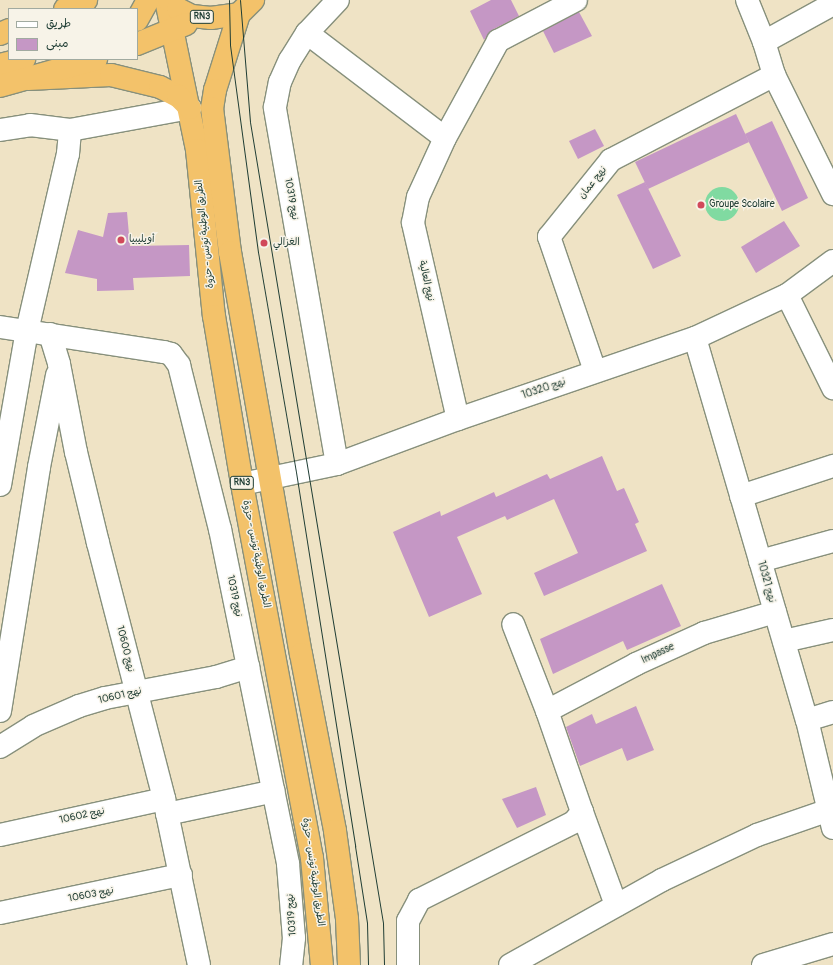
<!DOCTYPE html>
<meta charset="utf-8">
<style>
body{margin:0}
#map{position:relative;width:833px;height:965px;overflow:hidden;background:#efe3c5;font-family:Pangolin,"Playpen Sans Arabic",sans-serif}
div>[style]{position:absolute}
.green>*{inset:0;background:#80daa1}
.round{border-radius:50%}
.building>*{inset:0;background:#c597c5}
.roads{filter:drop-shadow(1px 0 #87907c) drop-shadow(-1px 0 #87907c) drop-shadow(0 1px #87907c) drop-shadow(0 -1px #87907c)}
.minor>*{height:22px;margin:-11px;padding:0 11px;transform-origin:11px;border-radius:11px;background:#fff}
.tertiary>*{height:22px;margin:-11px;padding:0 11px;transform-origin:11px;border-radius:11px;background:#fff}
.trunk>*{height:22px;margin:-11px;padding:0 11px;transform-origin:11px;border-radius:11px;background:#f3c26a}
.tram>*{height:1px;margin:-0.5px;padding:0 0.5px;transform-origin:0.5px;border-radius:0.5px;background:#1f3d34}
.dots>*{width:11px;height:11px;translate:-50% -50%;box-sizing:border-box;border:2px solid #f7f3e8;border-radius:50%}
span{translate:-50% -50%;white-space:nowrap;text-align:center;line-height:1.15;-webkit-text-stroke:3px #f7f3e8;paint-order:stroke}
.shield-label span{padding:1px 3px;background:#f7f3e8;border:1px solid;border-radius:3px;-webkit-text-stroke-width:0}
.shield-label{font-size:9px;color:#1f3d34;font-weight:700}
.street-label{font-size:10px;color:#1f3d34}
.poi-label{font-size:10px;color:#1f3d34}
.left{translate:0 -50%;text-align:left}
.legend{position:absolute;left:8px;top:8px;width:130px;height:52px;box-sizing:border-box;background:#f7f3e8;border:1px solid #a1aaa0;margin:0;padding:5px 7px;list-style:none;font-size:12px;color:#1f3d34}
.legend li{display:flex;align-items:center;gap:8px;height:20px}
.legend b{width:20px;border:1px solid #a1aaa0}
</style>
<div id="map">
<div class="green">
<i class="round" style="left:705px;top:187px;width:34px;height:34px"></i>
</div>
<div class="building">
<i style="clip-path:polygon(491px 0,511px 0,519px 16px,492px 30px,484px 40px,470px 11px)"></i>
<i style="clip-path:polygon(579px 12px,592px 36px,554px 53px,543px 31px)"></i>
<i style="clip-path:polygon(736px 114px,749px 142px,648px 189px,635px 162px)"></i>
<i style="clip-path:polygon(772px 121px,808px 198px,782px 211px,745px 134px)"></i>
<i style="clip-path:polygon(595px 129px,604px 146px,578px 159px,569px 141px)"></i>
<i style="clip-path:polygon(645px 182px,681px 256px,653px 269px,617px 195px)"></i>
<i style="clip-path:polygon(127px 212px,130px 246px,189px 245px,190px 276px,133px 278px,134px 290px,97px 291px,97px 279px,65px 273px,78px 230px,103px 237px,108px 213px)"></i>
<i style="clip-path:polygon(784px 221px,800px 246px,756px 273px,741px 247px)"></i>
<i style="clip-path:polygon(602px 456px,617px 491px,624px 488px,639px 522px,635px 524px,647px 551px,544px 596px,534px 573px,578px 553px,554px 499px,507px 520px,505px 516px,457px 537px,482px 594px,429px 617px,393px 532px,440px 511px,441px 516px,494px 492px,496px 497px,547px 474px,550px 479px)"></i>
<i style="clip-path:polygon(662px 584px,681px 626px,627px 650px,623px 641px,553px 674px,540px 639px)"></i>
<i style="clip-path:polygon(636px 706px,654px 750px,627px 761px,622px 748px,580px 766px,566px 727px,592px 714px,596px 724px)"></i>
<i style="clip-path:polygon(536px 787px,546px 815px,517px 828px,502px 799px)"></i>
</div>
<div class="roads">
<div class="minor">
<i style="left:747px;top:0;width:45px;rotate:68deg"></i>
<i style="left:833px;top:4px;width:79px;rotate:151.2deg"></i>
<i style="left:764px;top:42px;width:34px;rotate:73deg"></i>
<i style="left:774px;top:75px;width:133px;rotate:63.6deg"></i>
<i style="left:307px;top:33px;width:173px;rotate:37.3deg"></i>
<i style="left:445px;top:138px;width:65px;rotate:114.6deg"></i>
<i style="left:418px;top:197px;width:26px;rotate:101deg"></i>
<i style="left:413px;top:223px;width:201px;rotate:77.1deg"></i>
<i style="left:0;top:130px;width:30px;rotate:-9deg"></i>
<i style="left:30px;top:125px;width:40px;rotate:7.1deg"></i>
<i style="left:445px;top:138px;width:111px;rotate:-61.3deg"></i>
<i style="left:498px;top:41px;width:88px;rotate:-27.7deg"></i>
<i style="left:787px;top:295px;width:104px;rotate:63.7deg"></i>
<i style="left:0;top:327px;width:166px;rotate:8.7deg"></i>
<i style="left:164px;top:352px;width:7px;rotate:16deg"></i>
<i style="left:171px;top:354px;width:14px;rotate:54deg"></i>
<i style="left:179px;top:365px;width:169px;rotate:76deg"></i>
<i style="left:220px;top:529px;width:342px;rotate:78.5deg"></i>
<i style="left:288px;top:864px;width:74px;rotate:85.4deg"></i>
<i style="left:294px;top:938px;width:27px;rotate:96deg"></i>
<i style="left:50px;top:334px;width:31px;rotate:73deg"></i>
<i style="left:59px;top:364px;width:90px;rotate:79.1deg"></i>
<i style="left:76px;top:452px;width:94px;rotate:76.4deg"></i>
<i style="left:98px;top:543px;width:264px;rotate:75.5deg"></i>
<i style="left:164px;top:799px;width:170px;rotate:78.1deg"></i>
<i style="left:695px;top:338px;width:398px;rotate:73.7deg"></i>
<i style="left:807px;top:720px;width:111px;rotate:76.5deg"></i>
<i style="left:595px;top:371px;width:142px;rotate:-108.9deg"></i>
<i style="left:549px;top:237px;width:99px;rotate:-51.2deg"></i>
<i style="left:611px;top:160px;width:184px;rotate:-27.5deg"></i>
<i style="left:337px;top:464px;width:362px;rotate:-99.9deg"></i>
<i style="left:275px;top:107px;width:25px;rotate:-79deg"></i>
<i style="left:280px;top:82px;width:24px;rotate:-66deg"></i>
<i style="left:290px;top:60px;width:32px;rotate:-58deg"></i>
<i style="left:307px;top:33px;width:45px;rotate:-46.8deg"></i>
<i style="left:0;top:485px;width:156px;rotate:-80.1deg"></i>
<i style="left:27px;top:331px;width:182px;rotate:-77deg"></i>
<i style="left:68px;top:154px;width:24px;rotate:-85deg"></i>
<i style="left:70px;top:130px;width:122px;rotate:-10.4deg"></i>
<i style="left:741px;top:496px;width:97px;rotate:-18.1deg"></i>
<i style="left:760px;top:561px;width:76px;rotate:-15.3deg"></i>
<i style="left:784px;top:641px;width:50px;rotate:-12.7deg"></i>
<i style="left:0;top:711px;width:247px;rotate:-80.9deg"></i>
<i style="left:39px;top:467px;width:94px;rotate:-78.9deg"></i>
<i style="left:547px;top:711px;width:101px;rotate:-27.8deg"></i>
<i style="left:636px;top:664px;width:75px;rotate:-24.5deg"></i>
<i style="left:704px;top:633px;width:74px;rotate:-16.5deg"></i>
<i style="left:807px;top:720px;width:27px;rotate:-17deg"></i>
<i style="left:0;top:747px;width:39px;rotate:-32deg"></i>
<i style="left:33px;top:726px;width:50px;rotate:-23.5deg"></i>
<i style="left:79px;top:706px;width:27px;rotate:-17deg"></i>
<i style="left:105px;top:698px;width:113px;rotate:-10.7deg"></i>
<i style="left:216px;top:677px;width:34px;rotate:-17deg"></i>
<i style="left:582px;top:812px;width:99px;rotate:69.9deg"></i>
<i style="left:167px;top:814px;width:109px;rotate:-12.1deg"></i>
<i style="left:0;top:835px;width:168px;rotate:-12.4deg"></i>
<i style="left:0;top:913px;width:185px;rotate:-11.9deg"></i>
<i style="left:408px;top:965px;width:44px;rotate:-90deg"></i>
<i style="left:408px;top:921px;width:24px;rotate:-62deg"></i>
<i style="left:419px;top:900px;width:174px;rotate:-26.7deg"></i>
<i style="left:574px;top:822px;width:13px;rotate:-51deg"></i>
<i style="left:582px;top:812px;width:107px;rotate:-109.1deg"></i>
<i style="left:547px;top:711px;width:93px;rotate:-111.3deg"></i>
<i style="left:510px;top:965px;width:174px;rotate:-29.2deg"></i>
<i style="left:662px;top:880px;width:105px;rotate:-25.3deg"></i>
<i style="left:757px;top:835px;width:76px;rotate:-19.1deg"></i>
<i style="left:763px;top:965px;width:73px;rotate:-16.7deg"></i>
</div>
<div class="tertiary">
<i style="left:242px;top:484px;width:97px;rotate:-11.9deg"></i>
<i style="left:337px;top:464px;width:129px;rotate:-20.4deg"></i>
<i style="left:458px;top:419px;width:250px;rotate:-18.9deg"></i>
<i style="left:695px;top:338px;width:102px;rotate:-25.1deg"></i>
<i style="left:787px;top:295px;width:57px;rotate:-36.5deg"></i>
</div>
<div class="trunk">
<i style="left:166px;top:0;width:153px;rotate:78.3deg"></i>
<i style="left:197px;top:150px;width:167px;rotate:84.2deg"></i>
<i style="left:214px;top:316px;width:170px;rotate:80.5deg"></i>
<i style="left:242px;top:484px;width:380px;rotate:79.4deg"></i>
<i style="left:312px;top:858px;width:107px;rotate:84.7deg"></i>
<i style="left:169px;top:0;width:13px;rotate:45deg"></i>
<i style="left:178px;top:9px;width:16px;rotate:27deg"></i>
<i style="left:192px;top:16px;width:19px;rotate:6deg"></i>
<i style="left:211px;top:18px;width:28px;rotate:-8deg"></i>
<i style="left:239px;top:14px;width:20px;rotate:-45deg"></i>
<i style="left:65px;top:9px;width:23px;rotate:-23deg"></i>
<i style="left:239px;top:14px;width:80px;rotate:107.5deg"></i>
<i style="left:215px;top:90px;width:18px;rotate:99deg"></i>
<i style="left:212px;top:108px;width:145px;rotate:82.9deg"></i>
<i style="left:230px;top:252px;width:408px;rotate:80deg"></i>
<i style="left:301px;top:654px;width:180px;rotate:79.1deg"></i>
<i style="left:335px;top:831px;width:89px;rotate:82.2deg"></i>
<i style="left:347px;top:919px;width:46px;rotate:87.5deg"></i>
<i style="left:137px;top:20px;width:23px;rotate:-61deg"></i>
<i style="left:0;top:34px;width:10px;rotate:-24deg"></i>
<i style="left:137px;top:44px;width:53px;rotate:-22.2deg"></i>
<i style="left:0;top:65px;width:25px;rotate:-14deg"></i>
<i style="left:28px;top:79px;width:83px;rotate:-2.8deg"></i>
<i style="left:111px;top:75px;width:50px;rotate:13.8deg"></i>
<i style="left:160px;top:87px;width:20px;rotate:27deg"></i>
<i style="left:178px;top:96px;width:17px;rotate:45deg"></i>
<i style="left:0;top:86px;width:100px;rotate:-15.7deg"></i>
</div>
</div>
<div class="tram">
<i style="left:229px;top:0;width:45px;rotate:88.7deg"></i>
<i style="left:230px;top:45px;width:209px;rotate:82.3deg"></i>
<i style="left:258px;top:252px;width:223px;rotate:80.2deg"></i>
<i style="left:296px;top:472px;width:379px;rotate:81deg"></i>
<i style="left:355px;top:846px;width:78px;rotate:81.1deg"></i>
<i style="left:367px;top:923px;width:42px;rotate:88.6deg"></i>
<i style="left:240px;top:0;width:122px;rotate:85.3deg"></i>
<i style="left:250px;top:122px;width:812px;rotate:80.57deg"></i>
<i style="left:383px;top:923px;width:42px;rotate:88.6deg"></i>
</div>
<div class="dots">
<i style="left:701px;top:205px;background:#d1495b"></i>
<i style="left:121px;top:240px;background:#d1495b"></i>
<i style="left:264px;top:243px;background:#d1495b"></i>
</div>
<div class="shield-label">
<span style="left:202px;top:17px">RN3</span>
<span style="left:242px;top:483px">RN3</span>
</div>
<div class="street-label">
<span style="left:593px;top:183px;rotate:-51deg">نهج عمان</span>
<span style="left:291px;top:199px;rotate:80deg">نهج 10319</span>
<span style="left:205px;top:234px;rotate:-96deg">الطريق الوطنية تونس - حزوة</span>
<span style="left:426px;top:281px;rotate:77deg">نهج العالية</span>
<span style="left:544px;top:389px;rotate:-19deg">نهج 10320</span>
<span style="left:256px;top:554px;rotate:79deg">الطريق الوطنية تونس - حزوة</span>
<span style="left:766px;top:582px;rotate:74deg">نهج 10321</span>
<span style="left:234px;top:596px;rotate:78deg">نهج 10319</span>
<span style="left:125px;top:649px;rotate:76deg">نهج 10600</span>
<span style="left:658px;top:654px;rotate:-25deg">Impasse</span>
<span style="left:120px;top:696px;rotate:-13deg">نهج 10601</span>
<span style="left:82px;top:816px;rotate:-12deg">نهج 10602</span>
<span style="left:313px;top:872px;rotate:82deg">الطريق الوطنية تونس - حزوة</span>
<span style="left:91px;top:895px;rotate:-11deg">نهج 10603</span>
<span style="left:292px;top:915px;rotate:-94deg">نهج 10319</span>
</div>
<div class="poi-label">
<span class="left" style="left:709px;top:205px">Groupe Scolaire</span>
<span class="left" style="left:129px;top:240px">أويليبيا</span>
<span class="left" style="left:273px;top:243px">الغزالي</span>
</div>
<ul class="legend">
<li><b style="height:5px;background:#fff"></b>طريق</li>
<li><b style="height:11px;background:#c597c5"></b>مبنى</li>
</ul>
</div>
